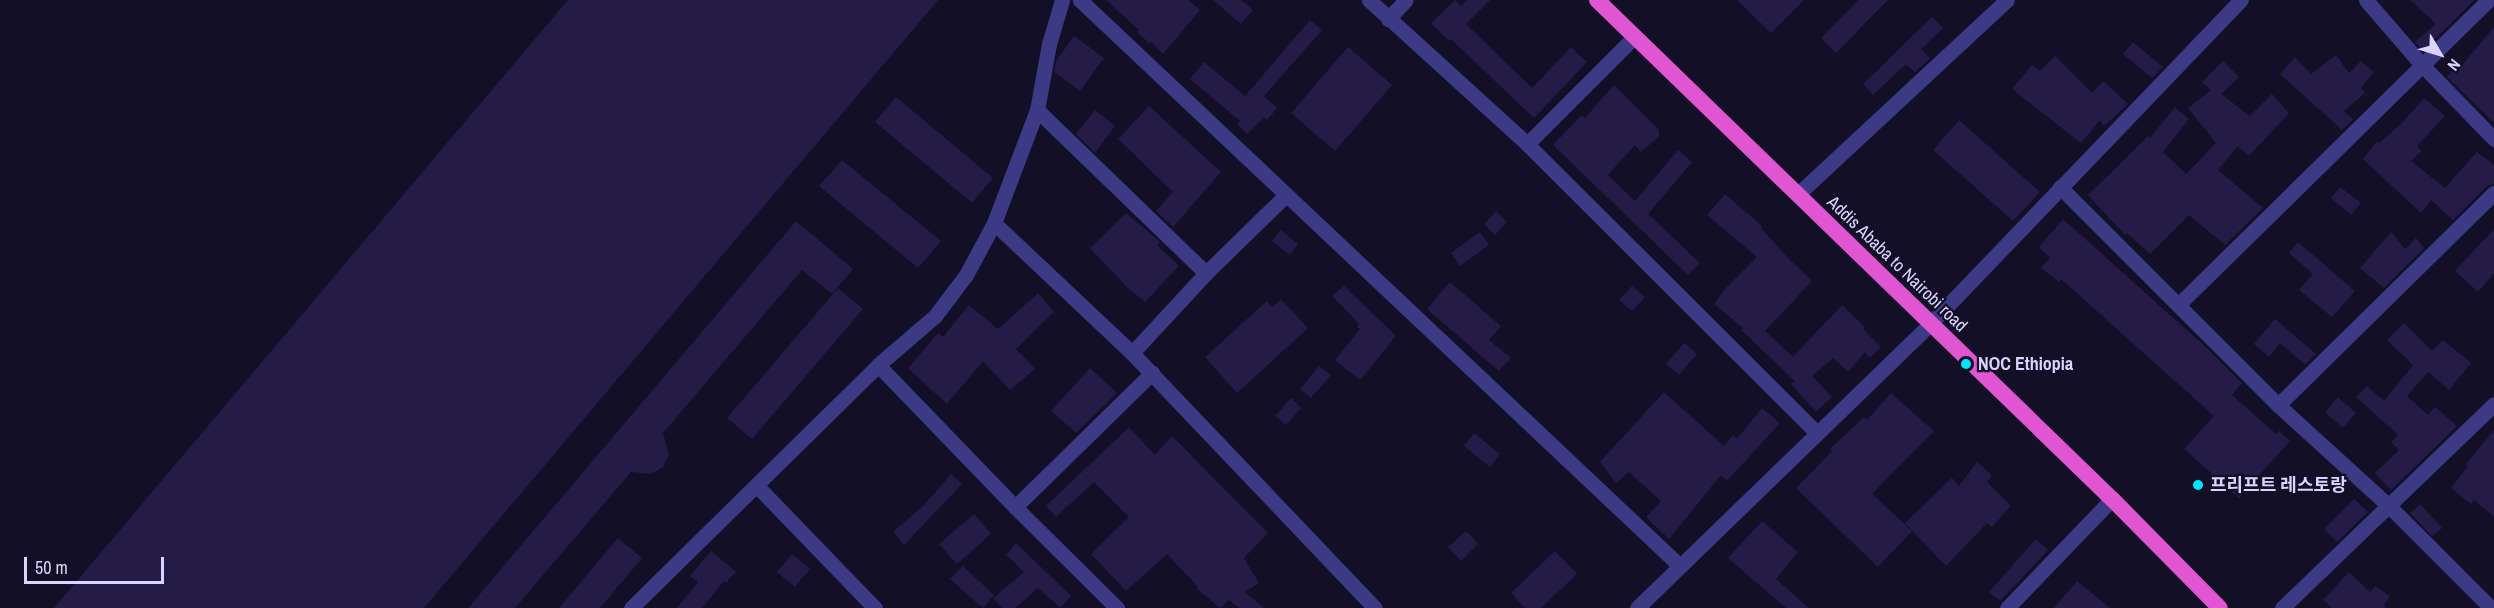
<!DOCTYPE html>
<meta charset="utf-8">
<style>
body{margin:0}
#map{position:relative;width:2494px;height:608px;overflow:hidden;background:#130f26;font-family:"Archivo Narrow","Noto Sans KR",sans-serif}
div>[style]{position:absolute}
.building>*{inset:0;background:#241b47}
.minor>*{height:15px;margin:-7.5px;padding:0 7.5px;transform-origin:7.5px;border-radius:7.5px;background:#3d3a85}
.tertiary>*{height:15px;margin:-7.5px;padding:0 7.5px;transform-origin:7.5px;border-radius:7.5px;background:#3d3a85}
.trunk>*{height:16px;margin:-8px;padding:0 8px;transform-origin:8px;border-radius:8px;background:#e055d1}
.dots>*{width:16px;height:16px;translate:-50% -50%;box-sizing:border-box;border:3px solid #130f26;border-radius:50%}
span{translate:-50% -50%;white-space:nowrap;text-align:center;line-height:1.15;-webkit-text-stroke:4.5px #130f26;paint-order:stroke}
.street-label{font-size:18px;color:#d9d4ff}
.poi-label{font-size:18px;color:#d9d4ff;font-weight:700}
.left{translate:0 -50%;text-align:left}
.north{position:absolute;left:2410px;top:24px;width:60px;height:60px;-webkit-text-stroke:4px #130f26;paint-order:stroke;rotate:128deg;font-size:16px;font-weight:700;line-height:24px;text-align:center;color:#d9d4ff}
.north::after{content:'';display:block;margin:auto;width:21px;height:27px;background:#d9d4ff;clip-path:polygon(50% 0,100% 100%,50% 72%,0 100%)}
.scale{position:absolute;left:24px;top:557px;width:140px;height:27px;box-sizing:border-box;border:3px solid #d9d4ff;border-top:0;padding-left:8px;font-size:18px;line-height:21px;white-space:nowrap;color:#d9d4ff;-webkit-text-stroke:4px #130f26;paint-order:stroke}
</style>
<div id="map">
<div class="building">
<i style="clip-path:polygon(568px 0,938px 0,424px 608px,54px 608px)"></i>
<i style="clip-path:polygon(1106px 0,1188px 0,1200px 10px,1163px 54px,1152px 42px,1150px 44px,1137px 32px,1139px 30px)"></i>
<i style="clip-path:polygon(1213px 0,1241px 0,1253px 10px,1241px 24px)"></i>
<i style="clip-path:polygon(1455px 0,1461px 6px,1467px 0,1490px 0,1466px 24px,1532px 88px,1571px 47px,1587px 62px,1534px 118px,1451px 39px,1449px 41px,1431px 23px)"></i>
<i style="clip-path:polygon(1737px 0,1804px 0,1771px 33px)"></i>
<i style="clip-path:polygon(1858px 0,1888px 0,1836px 53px,1821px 38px)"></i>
<i style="clip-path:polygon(2410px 0,2474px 0,2423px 51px,2415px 42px,2436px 24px)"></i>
<i style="clip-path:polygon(1932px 17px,1943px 28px,1921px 49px,1930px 58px,1915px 72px,1906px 64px,1873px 95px,1863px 84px)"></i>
<i style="clip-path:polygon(1310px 20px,1322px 30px,1264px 96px,1277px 108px,1267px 120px,1264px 118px,1247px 134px,1237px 124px,1240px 121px,1190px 79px,1204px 62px,1245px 96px)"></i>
<i style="clip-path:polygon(2494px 27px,2494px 123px,2447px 77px,2455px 67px,2458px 70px)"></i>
<i style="clip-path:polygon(1074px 36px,1104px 58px,1080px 91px,1054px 72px,1056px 61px)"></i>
<i style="clip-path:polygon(2133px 42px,2163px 67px,2152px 78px,2123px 54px)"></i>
<i style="clip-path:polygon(1348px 47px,1392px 85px,1335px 151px,1291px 113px)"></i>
<i style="clip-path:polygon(2336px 55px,2349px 73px,2361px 61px,2374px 72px,2361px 88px,2365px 93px,2344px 111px,2353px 119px,2342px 130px,2280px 74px,2295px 57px,2311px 74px)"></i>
<i style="clip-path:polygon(2055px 56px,2092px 93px,2103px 81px,2128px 104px,2104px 126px,2100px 120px,2081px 143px,2012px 89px,2032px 65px,2040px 71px)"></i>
<i style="clip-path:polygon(2223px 61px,2239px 77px,2221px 94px,2250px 116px,2272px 94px,2289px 113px,2249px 156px,2238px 146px,2218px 170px,2263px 208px,2225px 245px,2189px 215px,2150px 254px,2127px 233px,2125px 235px,2088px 195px,2148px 136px,2150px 138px,2175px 107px,2189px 119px,2163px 152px,2186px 174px,2216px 143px,2188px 108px,2211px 90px,2202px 82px)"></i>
<i style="clip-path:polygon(1614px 85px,1659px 130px,1659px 136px,1641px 152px,1635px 145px,1608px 175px,1635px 201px,1678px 150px,1692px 162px,1648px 214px,1700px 263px,1688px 275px,1553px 145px,1582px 115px,1585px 118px)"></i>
<i style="clip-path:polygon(896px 97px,993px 178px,972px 203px,875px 122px)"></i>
<i style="clip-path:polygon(2424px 98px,2445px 116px,2417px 146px,2422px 151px,2411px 161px,2445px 188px,2477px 152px,2494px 165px,2494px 184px,2487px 186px,2453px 220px,2431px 200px,2421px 213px,2363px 159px,2377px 141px,2379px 143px,2402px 123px)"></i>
<i style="clip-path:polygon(1149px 106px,1221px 172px,1173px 227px,1156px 211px,1173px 192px,1118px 139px)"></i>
<i style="clip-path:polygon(1095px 110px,1115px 126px,1095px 153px,1076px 134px)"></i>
<i style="clip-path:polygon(1959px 120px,2040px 192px,2013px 221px,1933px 150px)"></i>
<i style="clip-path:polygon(842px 160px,941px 241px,918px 268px,819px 186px)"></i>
<i style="clip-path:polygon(2340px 187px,2361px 203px,2351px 215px,2331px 198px)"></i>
<i style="clip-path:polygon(1725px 194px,1762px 226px,1761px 228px,1785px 255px,1812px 281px,1765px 331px,1793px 357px,1842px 305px,1865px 327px,1863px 329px,1881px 347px,1870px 358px,1865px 352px,1848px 372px,1833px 358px,1812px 376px,1832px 397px,1816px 412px,1791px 384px,1795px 381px,1741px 330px,1743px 328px,1714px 304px,1726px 288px,1757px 257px,1707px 215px)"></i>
<i style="clip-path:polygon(1496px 211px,1507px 222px,1495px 235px,1484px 224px)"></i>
<i style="clip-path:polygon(1126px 213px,1160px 242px,1157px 245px,1179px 266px,1145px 302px,1127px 287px,1090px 248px)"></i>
<i style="clip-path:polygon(2063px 219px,2209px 350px,2242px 383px,2232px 395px,2276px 434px,2279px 431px,2290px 441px,2239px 498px,2184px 449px,2214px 416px,2061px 279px,2059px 282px,2041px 268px,2050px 258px,2039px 247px)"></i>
<i style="clip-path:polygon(796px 221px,853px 269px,832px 294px,802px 270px,663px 433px,669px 454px,663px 467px,651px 474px,631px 472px,515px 608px,468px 608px)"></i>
<i style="clip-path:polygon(2494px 229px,2494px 273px,2478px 292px,2455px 271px)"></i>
<i style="clip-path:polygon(1281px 230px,1298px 244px,1290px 255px,1272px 241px)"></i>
<i style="clip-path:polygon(1480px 232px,1489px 245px,1460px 266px,1451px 253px)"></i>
<i style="clip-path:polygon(2391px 232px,2405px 249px,2416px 238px,2424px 248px,2384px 288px,2360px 268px)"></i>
<i style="clip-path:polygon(2298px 242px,2355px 291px,2332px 317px,2299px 290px,2313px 274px,2289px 253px)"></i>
<i style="clip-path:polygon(1450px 282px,1501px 326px,1489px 340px,1511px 358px,1499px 371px,1427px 309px)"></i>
<i style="clip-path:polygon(1344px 286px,1396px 336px,1360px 380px,1335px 360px,1360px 329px,1357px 327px,1359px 324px,1332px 296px)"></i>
<i style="clip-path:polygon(1632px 286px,1645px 297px,1632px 311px,1619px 300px)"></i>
<i style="clip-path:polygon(838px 288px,863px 309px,752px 439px,727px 418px)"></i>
<i style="clip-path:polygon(1038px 293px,1054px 312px,1016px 349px,1035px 369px,1010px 390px,983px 361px,947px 404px,908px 368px,938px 333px,943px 337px,969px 305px,998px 329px)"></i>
<i style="clip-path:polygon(1281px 299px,1308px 328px,1237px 393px,1205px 357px,1267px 301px,1272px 307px)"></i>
<i style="clip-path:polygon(2275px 319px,2316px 354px,2305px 365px,2280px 343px,2269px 357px,2254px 344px)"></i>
<i style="clip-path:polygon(2404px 323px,2432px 351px,2443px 340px,2471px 363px,2449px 390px,2428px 372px,2407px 396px,2428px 415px,2435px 407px,2457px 426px,2391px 490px,2375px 473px,2399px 450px,2391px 442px,2398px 435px,2356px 397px,2367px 386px,2384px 401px,2413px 365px,2387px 340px)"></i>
<i style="clip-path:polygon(1684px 343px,1697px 354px,1679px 375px,1666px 364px)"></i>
<i style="clip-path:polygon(1319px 366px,1331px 375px,1311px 398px,1300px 389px)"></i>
<i style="clip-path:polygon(1090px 368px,1117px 393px,1076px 433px,1051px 411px)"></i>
<i style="clip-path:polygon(1664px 392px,1724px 446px,1733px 435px,1737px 439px,1762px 408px,1780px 423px,1727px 481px,1721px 475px,1669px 539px,1646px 517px,1661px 501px,1629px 472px,1616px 483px,1600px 462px)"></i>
<i style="clip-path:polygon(1891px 393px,1934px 431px,1872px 494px,1912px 531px,1878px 567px,1796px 488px,1832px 451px,1830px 449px,1864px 417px,1867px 420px)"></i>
<i style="clip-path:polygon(2338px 397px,2356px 413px,2343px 428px,2325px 412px)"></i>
<i style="clip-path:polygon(1291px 398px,1301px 408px,1286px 425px,1275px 416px)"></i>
<i style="clip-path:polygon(1129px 427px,1155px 455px,1172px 436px,1268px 533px,1244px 558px,1259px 583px,1245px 592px,1264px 608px,1239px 608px,1229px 600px,1220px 608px,1196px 588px,1198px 587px,1167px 554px,1126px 591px,1091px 554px,1129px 517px,1094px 482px,1056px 517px,1046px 506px)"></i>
<i style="clip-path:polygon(2494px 430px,2494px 517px,2474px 500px,2471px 504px,2451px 488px,2468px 466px,2466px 464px)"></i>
<i style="clip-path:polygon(1474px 433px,1500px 454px,1490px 467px,1464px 446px)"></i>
<i style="clip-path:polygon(1977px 462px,1992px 475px,1987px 482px,2011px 506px,1992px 527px,1987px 523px,1946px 566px,1905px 523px,1952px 478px,1959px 486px)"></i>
<i style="clip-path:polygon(951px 474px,962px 484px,904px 545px,893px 532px,924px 505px)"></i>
<i style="clip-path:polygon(2354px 499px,2368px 512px,2337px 542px,2324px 529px)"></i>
<i style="clip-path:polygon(2420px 504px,2442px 528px,2432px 536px,2410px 513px)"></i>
<i style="clip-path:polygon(974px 514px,991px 534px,957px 564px,939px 544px)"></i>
<i style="clip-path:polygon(1762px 521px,1798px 552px,1776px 579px,1809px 608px,1786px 608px,1728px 558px)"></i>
<i style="clip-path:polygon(1466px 531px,1478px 544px,1461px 561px,1448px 547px)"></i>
<i style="clip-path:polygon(618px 538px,642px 558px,600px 608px,559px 608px)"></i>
<i style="clip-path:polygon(2036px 539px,2048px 550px,2000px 601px,1989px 592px)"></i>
<i style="clip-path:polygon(1016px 543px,1071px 596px,1060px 608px,1038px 588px,1015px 608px,1002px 608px,993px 598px,1024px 572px,1006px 555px)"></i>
<i style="clip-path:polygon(711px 551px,736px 572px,726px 583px,724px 581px,702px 608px,677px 608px,698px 582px,690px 576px)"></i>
<i style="clip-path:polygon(1555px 551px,1577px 574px,1541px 608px,1525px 608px,1511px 593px)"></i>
<i style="clip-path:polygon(792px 554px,810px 569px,795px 587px,777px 572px)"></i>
<i style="clip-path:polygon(963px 566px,994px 595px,983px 608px,950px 579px)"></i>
<i style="clip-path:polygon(2349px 572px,2370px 592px,2375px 586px,2390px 596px,2384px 605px,2387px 608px,2332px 608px,2323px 600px)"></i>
<i style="clip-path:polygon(2077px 581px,2110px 608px,2054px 608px)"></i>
</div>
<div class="minor">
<i style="left:1080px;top:0;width:825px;rotate:43.33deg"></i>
<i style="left:1369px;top:0;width:214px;rotate:42.3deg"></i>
<i style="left:1527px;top:144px;width:409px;rotate:44.9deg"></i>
<i style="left:2366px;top:0;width:87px;rotate:49.2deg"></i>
<i style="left:2423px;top:66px;width:102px;rotate:45.8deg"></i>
<i style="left:1388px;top:19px;width:26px;rotate:-47deg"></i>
<i style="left:1037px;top:110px;width:235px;rotate:44deg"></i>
<i style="left:1527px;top:144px;width:151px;rotate:-45deg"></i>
<i style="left:2060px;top:187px;width:308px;rotate:45deg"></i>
<i style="left:2278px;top:405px;width:149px;rotate:42.3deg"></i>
<i style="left:2388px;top:505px;width:146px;rotate:45deg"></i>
<i style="left:994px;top:223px;width:190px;rotate:43.3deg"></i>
<i style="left:1132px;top:353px;width:352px;rotate:46.4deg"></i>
<i style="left:2178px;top:305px;width:435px;rotate:-44.5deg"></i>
<i style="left:1930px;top:324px;width:449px;rotate:-46.2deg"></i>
<i style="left:1132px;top:353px;width:109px;rotate:-47.2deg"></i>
<i style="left:1206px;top:273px;width:112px;rotate:-44.3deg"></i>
<i style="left:878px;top:365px;width:197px;rotate:46deg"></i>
<i style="left:1015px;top:507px;width:144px;rotate:44.7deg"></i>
<i style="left:2278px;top:405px;width:303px;rotate:-44.5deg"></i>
<i style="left:757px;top:486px;width:170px;rotate:46deg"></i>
<i style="left:1015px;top:507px;width:192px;rotate:-44.4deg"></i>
<i style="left:631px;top:608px;width:346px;rotate:-44.5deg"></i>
<i style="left:878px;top:365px;width:75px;rotate:-40.7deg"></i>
<i style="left:935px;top:316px;width:51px;rotate:-52.9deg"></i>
<i style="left:966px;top:275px;width:59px;rotate:-61.7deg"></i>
<i style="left:994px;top:223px;width:121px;rotate:-69.2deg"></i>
<i style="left:1037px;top:110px;width:67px;rotate:-79.7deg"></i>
<i style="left:1049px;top:44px;width:46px;rotate:-73.5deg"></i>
<i style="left:2007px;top:608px;width:151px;rotate:-46.1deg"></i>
<i style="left:2282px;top:608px;width:294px;rotate:-43.9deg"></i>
</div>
<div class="tertiary">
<i style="left:1798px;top:194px;width:285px;rotate:-42.9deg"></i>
<i style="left:1637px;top:608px;width:408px;rotate:-44.1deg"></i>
</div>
<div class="trunk">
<i style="left:1597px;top:0;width:717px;rotate:44.1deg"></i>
<i style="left:2112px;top:499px;width:153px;rotate:45.3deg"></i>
</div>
<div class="dots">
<i style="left:1966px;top:364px;background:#00e5ff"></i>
<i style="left:2198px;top:485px;background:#00e5ff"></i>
</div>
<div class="street-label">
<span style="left:1897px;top:264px;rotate:44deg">Addis Ababa to Nairobi road</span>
</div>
<div class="poi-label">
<span class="left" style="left:1978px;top:364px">NOC Ethiopia</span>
<span class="left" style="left:2210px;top:485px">프리프트 레스토랑</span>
</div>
<div class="north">N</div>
<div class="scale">50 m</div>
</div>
